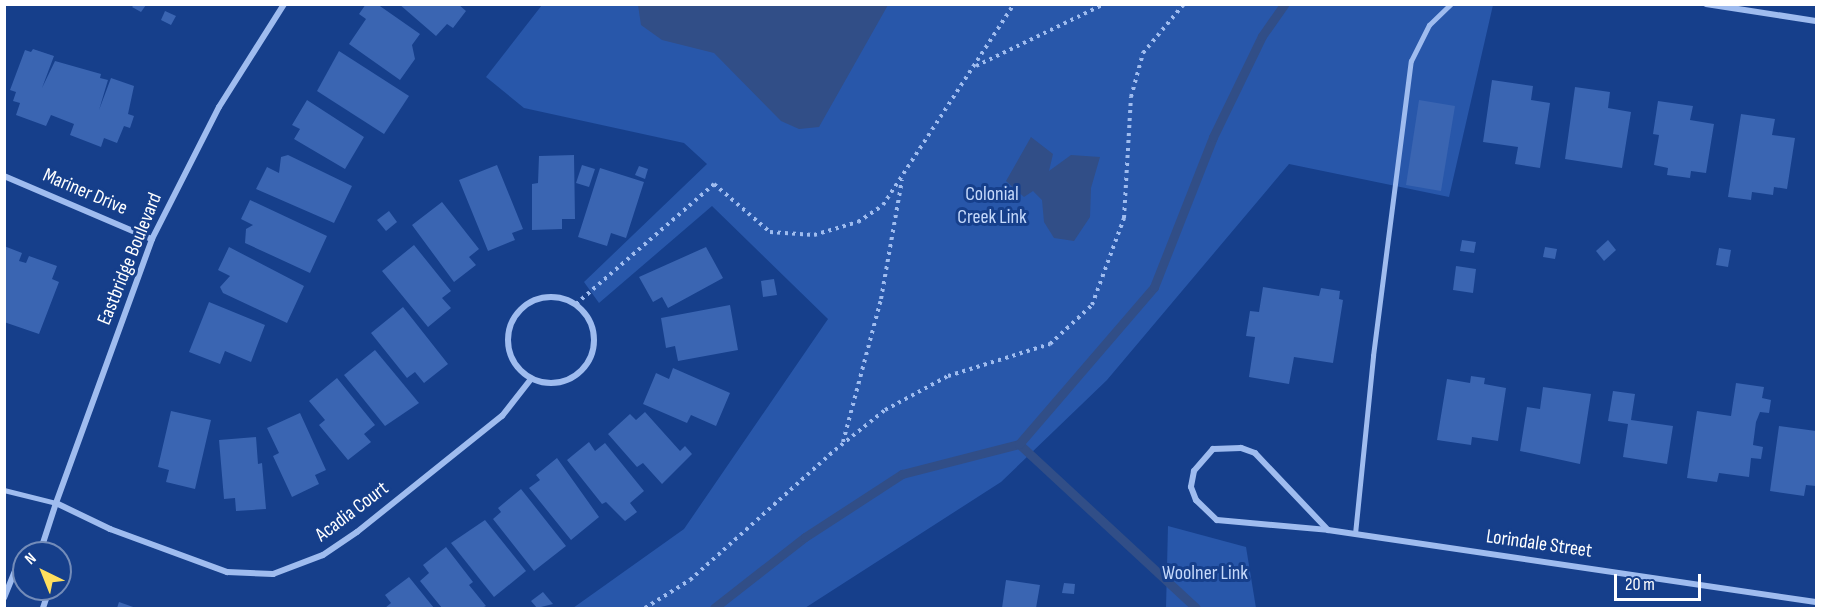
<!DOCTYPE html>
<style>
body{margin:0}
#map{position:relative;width:1821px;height:613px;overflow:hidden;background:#163f8b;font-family:"Sofia Sans Condensed",sans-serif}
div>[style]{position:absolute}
.green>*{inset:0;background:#2857aa}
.water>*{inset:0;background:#314e87}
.stream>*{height:9px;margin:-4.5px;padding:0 4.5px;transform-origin:4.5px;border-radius:4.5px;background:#314e87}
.building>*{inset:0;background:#3a65b2}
.path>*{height:4px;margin-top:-2px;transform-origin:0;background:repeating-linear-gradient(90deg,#9fbcef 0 3px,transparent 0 7.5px)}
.lane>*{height:4.5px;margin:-2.25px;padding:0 2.25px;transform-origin:2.25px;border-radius:2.25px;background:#9fbcef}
.street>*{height:6px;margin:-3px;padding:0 3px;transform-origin:3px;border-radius:3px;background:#9fbcef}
.street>.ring{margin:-3px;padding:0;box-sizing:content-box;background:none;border:6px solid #9fbcef;border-radius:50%}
span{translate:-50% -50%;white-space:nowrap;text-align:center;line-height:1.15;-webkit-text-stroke:6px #163f8b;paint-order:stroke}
.street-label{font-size:20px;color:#fff}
.park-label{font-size:20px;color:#c5d9fb}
.frame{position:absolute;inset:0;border:6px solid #fff;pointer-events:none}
.north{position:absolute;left:12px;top:541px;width:60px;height:60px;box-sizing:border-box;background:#163f8b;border:2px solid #738cb9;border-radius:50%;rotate:317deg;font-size:16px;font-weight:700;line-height:24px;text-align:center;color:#fff}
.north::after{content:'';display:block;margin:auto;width:21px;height:27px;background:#ffdf5d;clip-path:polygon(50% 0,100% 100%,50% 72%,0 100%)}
.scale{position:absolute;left:1614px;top:574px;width:87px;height:27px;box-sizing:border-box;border:3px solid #fff;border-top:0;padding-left:8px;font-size:18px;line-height:21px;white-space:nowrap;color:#fff;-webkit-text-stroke:4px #163f8b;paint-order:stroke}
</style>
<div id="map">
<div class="green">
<i style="clip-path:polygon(542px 5px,1493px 5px,1449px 197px,1289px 164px,1107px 380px,1001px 482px,805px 608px,573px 608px,684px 529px,828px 319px,712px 206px,599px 303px,584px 282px,707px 164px,684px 143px,524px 108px,486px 77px)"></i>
<i style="clip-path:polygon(1168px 526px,1246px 547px,1256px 608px,1166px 608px)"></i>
</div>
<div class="water">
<i style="clip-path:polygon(638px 5px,638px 4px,888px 5px,819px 127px,799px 129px,781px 121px,714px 53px,662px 40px,641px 25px)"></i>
<i style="clip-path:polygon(1031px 137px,1053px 154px,1049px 171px,1071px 155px,1100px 157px,1091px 188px,1090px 217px,1074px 241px,1054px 238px,1044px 222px,1042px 200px,1033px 191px,1024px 197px,1006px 181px)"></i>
</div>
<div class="stream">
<i style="left:1019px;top:444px;width:241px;rotate:42.8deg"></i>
<i style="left:714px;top:608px;width:115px;rotate:-38deg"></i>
<i style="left:805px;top:537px;width:116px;rotate:-33deg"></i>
<i style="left:902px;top:474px;width:121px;rotate:-14.4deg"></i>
<i style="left:1019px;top:444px;width:207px;rotate:-49.3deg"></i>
<i style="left:1154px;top:287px;width:161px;rotate:-68.5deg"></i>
<i style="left:1213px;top:137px;width:112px;rotate:-64.1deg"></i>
<i style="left:1262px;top:36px;width:39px;rotate:-55deg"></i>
</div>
<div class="building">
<i style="clip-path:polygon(366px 4px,377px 4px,420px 34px,412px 45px,415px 59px,400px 80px,349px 44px,366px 19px,359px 14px)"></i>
<i style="clip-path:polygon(399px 4px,458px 4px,466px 11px,453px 28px,447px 24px,436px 36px)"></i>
<i style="clip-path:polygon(134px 5px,146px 5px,141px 12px,132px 7px)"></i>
<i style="clip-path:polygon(165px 11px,176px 16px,171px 25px,161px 20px)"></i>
<i style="clip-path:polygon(33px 49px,54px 56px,42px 88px,55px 61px,101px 74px,100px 78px,108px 80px,99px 110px,111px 78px,134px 86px,128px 114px,134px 116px,130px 128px,124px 126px,117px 143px,104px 138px,101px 147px,70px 135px,74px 124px,51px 115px,46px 126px,16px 115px,20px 103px,13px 101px,16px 92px,10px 90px,25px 50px,31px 52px)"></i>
<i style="clip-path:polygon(339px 51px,409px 96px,384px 134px,317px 91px)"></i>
<i style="clip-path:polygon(1492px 80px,1533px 86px,1531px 100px,1550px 103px,1540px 168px,1515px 164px,1518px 147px,1483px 142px)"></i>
<i style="clip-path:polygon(1575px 87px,1610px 92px,1608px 108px,1631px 112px,1622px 168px,1565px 159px)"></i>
<i style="clip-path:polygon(307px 100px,364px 137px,345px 169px,294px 139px,300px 129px,292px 125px)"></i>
<i style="clip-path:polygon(1419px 100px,1455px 106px,1441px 191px,1406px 185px)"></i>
<i style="clip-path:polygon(1658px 101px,1693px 106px,1690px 120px,1714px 124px,1706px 173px,1691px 171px,1690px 178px,1667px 175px,1668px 168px,1654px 165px,1659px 135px,1653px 134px)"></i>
<i style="clip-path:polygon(1741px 114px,1775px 119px,1772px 135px,1795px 138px,1787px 189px,1774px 187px,1773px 195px,1752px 192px,1751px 200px,1728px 197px)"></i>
<i style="clip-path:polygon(288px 155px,352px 186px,334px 223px,256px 189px,267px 167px,279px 173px,281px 157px)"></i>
<i style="clip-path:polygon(574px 155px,575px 219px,562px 219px,562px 229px,532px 230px,532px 184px,538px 183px,539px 156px)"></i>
<i style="clip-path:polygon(497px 165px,523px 229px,512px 233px,515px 240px,488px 251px,459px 180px)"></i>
<i style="clip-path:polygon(582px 165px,595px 169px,589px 187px,576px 183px)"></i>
<i style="clip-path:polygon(639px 166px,648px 169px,645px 179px,635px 175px)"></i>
<i style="clip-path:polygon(600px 168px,644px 182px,626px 238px,611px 233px,607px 246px,578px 237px)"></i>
<i style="clip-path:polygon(250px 200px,327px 236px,310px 273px,245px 243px,246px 229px,253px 225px,241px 219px)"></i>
<i style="clip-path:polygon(442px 202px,479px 249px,469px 257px,476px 265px,454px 282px,412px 225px)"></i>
<i style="clip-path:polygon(389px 211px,397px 222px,386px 231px,377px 220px)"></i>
<i style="clip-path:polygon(1462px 240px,1476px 242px,1474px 253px,1460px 251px)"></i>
<i style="clip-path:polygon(1608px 240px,1616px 250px,1604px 261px,1596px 251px)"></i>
<i style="clip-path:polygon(414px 245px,451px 291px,442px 298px,451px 308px,428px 327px,382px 271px)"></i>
<i style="clip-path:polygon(4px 246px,22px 253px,19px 261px,26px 263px,29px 256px,57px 266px,52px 279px,59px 282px,39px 334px,4px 322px)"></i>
<i style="clip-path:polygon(229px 247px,304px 286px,287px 323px,223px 293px,220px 287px,230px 276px,218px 270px)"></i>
<i style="clip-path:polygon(706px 247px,723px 278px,668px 308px,662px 297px,653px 302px,639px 277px)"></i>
<i style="clip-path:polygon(1545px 247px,1557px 249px,1555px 259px,1543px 257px)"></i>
<i style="clip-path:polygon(1719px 248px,1731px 250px,1728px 267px,1716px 265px)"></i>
<i style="clip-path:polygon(1456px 266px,1476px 269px,1473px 293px,1453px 290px)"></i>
<i style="clip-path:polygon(774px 279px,777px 295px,763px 297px,761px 281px)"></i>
<i style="clip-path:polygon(1263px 287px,1319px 296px,1321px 288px,1340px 291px,1339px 299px,1343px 300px,1333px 363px,1294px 357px,1289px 384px,1249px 377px,1255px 337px,1246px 336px,1250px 311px,1259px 312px)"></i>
<i style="clip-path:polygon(209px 302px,265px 325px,251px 362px,225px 351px,220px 364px,189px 352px)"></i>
<i style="clip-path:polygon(730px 305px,738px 350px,678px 361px,675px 346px,666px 348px,661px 318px)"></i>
<i style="clip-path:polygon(403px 307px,448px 364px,424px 383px,415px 372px,407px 378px,371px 333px)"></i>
<i style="clip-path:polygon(375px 350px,419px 403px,385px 426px,344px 375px)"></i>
<i style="clip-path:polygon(673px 368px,730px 393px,716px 426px,691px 415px,687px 423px,643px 404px,656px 373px,669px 379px)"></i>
<i style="clip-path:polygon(1471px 376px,1485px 378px,1484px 384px,1506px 388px,1498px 441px,1472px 437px,1471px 445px,1437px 440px,1447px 379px,1470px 383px)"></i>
<i style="clip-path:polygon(337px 378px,375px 425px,364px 434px,371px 442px,348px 460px,319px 425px,325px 420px,309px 401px)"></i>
<i style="clip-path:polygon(1736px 383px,1764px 387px,1762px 398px,1771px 400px,1769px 413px,1760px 412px,1756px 422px,1753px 445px,1763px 447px,1761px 459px,1751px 458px,1749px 477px,1719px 473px,1717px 482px,1687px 478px,1697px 411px,1731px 416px)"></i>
<i style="clip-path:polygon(1543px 387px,1591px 394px,1580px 464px,1520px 451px,1527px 407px,1540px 409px)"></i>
<i style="clip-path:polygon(1613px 391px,1635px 394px,1631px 420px,1673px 426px,1667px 464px,1623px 457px,1628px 424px,1608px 421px)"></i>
<i style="clip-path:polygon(171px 411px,211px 420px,195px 489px,166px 482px,169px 470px,158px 467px)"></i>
<i style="clip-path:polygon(645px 412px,680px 451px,685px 446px,692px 454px,662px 484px,643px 463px,637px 467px,608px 434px,630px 414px,636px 420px)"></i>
<i style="clip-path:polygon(300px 413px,326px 470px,315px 475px,319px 484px,292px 497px,273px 456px,279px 453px,267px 428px)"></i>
<i style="clip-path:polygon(1779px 426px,1816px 431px,1816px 486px,1806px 485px,1804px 496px,1770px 491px)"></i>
<i style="clip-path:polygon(256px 437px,258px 464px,262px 463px,266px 509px,236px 511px,235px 498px,224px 499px,219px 440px)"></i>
<i style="clip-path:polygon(589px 442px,595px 451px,605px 443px,644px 491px,630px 503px,637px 512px,625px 521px,606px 502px,602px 504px,567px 460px)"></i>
<i style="clip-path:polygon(557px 458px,599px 517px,571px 540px,529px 488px,540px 480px,536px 475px)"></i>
<i style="clip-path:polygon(521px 489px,566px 546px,534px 571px,493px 519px,501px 512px,498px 508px)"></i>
<i style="clip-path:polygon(485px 520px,526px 571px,494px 597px,451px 543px)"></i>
<i style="clip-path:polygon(446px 547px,473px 582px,469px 585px,486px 606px,482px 608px,442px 608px,420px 581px,429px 573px,423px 565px)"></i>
<i style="clip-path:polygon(409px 577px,434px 608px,385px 608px,391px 603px,385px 595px)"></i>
<i style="clip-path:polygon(1006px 580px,1040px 585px,1036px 608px,1002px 608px)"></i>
<i style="clip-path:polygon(1064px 583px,1075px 584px,1074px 594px,1062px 593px)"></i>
<i style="clip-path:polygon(543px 592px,553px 604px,537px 608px,531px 601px)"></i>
<i style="clip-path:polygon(119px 602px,136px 608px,117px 608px)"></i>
</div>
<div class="path">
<i style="left:976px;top:66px;width:142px;rotate:-25.8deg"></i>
<i style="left:576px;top:304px;width:183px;rotate:-41deg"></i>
<i style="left:714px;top:184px;width:74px;rotate:40.6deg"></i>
<i style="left:770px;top:232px;width:44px;rotate:3.9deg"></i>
<i style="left:814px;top:235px;width:46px;rotate:-16.5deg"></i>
<i style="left:858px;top:222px;width:30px;rotate:-34deg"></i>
<i style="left:883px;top:205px;width:240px;rotate:-56.9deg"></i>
<i style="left:843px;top:442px;width:148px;rotate:-75.1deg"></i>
<i style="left:881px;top:299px;width:121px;rotate:-80deg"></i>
<i style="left:645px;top:608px;width:53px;rotate:-31.9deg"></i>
<i style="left:690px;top:580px;width:195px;rotate:-41.9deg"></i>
<i style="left:835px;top:450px;width:64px;rotate:-38.7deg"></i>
<i style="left:885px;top:410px;width:72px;rotate:-28.4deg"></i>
<i style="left:948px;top:376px;width:107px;rotate:-17.4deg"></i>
<i style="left:1050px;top:344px;width:57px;rotate:-42.9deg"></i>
<i style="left:1092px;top:305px;width:93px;rotate:-69.8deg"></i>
<i style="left:1124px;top:218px;width:121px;rotate:-86.7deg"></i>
<i style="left:1131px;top:97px;width:46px;rotate:-74.7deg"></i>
<i style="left:1143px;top:53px;width:64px;rotate:-50.1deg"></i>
</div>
<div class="lane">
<i style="left:4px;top:490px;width:54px;rotate:14deg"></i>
<i style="left:1355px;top:534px;width:179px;rotate:-84.2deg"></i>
<i style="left:1373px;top:356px;width:297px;rotate:-82.7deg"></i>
<i style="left:1411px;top:61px;width:40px;rotate:-63.4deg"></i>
<i style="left:1429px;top:25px;width:30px;rotate:-44deg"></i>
</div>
<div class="street">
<i style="left:1706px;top:4px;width:111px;rotate:8.8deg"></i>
<i style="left:4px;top:176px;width:161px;rotate:23.1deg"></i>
<i class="ring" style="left:508px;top:297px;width:80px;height:80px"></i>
<i style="left:56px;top:503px;width:60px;rotate:25.7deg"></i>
<i style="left:110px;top:529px;width:125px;rotate:20.2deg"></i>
<i style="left:227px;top:572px;width:46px;rotate:2.5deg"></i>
<i style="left:273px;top:574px;width:53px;rotate:-20.8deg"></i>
<i style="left:323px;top:555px;width:41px;rotate:-34.1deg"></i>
<i style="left:357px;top:532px;width:186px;rotate:-38.7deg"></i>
<i style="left:502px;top:416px;width:47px;rotate:-51.9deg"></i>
<i style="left:1328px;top:530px;width:106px;rotate:-133.5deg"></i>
<i style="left:1255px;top:453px;width:15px;rotate:-160deg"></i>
<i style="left:1241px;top:448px;width:28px;rotate:178deg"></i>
<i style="left:1213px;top:449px;width:29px;rotate:131deg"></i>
<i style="left:1194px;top:471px;width:16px;rotate:101deg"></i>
<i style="left:1191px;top:487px;width:14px;rotate:69deg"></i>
<i style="left:1196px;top:500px;width:29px;rotate:44deg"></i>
<i style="left:1217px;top:520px;width:111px;rotate:5.1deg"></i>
<i style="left:1328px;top:530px;width:493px;rotate:8.4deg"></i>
<i style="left:31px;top:553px;width:16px;rotate:-40deg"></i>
<i style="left:45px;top:553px;width:10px;rotate:-101deg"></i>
<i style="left:43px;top:543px;width:42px;rotate:-72deg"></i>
<i style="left:56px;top:503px;width:281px;rotate:-70deg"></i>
<i style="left:152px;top:239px;width:148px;rotate:-63.1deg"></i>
<i style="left:219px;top:107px;width:122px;rotate:-57.7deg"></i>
<i style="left:4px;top:598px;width:35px;rotate:-68deg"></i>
<i style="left:17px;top:565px;width:9px;rotate:-41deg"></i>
<i style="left:43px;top:608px;width:20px;rotate:-72deg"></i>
</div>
<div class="street-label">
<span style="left:85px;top:192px;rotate:23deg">Mariner Drive</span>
<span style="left:130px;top:259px;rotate:-68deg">Eastbridge Boulevard</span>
<span style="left:352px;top:512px;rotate:-37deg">Acadia Court</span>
<span style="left:1539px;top:544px;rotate:8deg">Lorindale Street</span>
</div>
<div class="park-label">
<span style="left:992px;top:206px">Colonial<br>Creek Link</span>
<span style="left:1205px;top:573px">Woolner Link</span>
</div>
<div class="frame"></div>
<div class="north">N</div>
<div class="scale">20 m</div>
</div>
